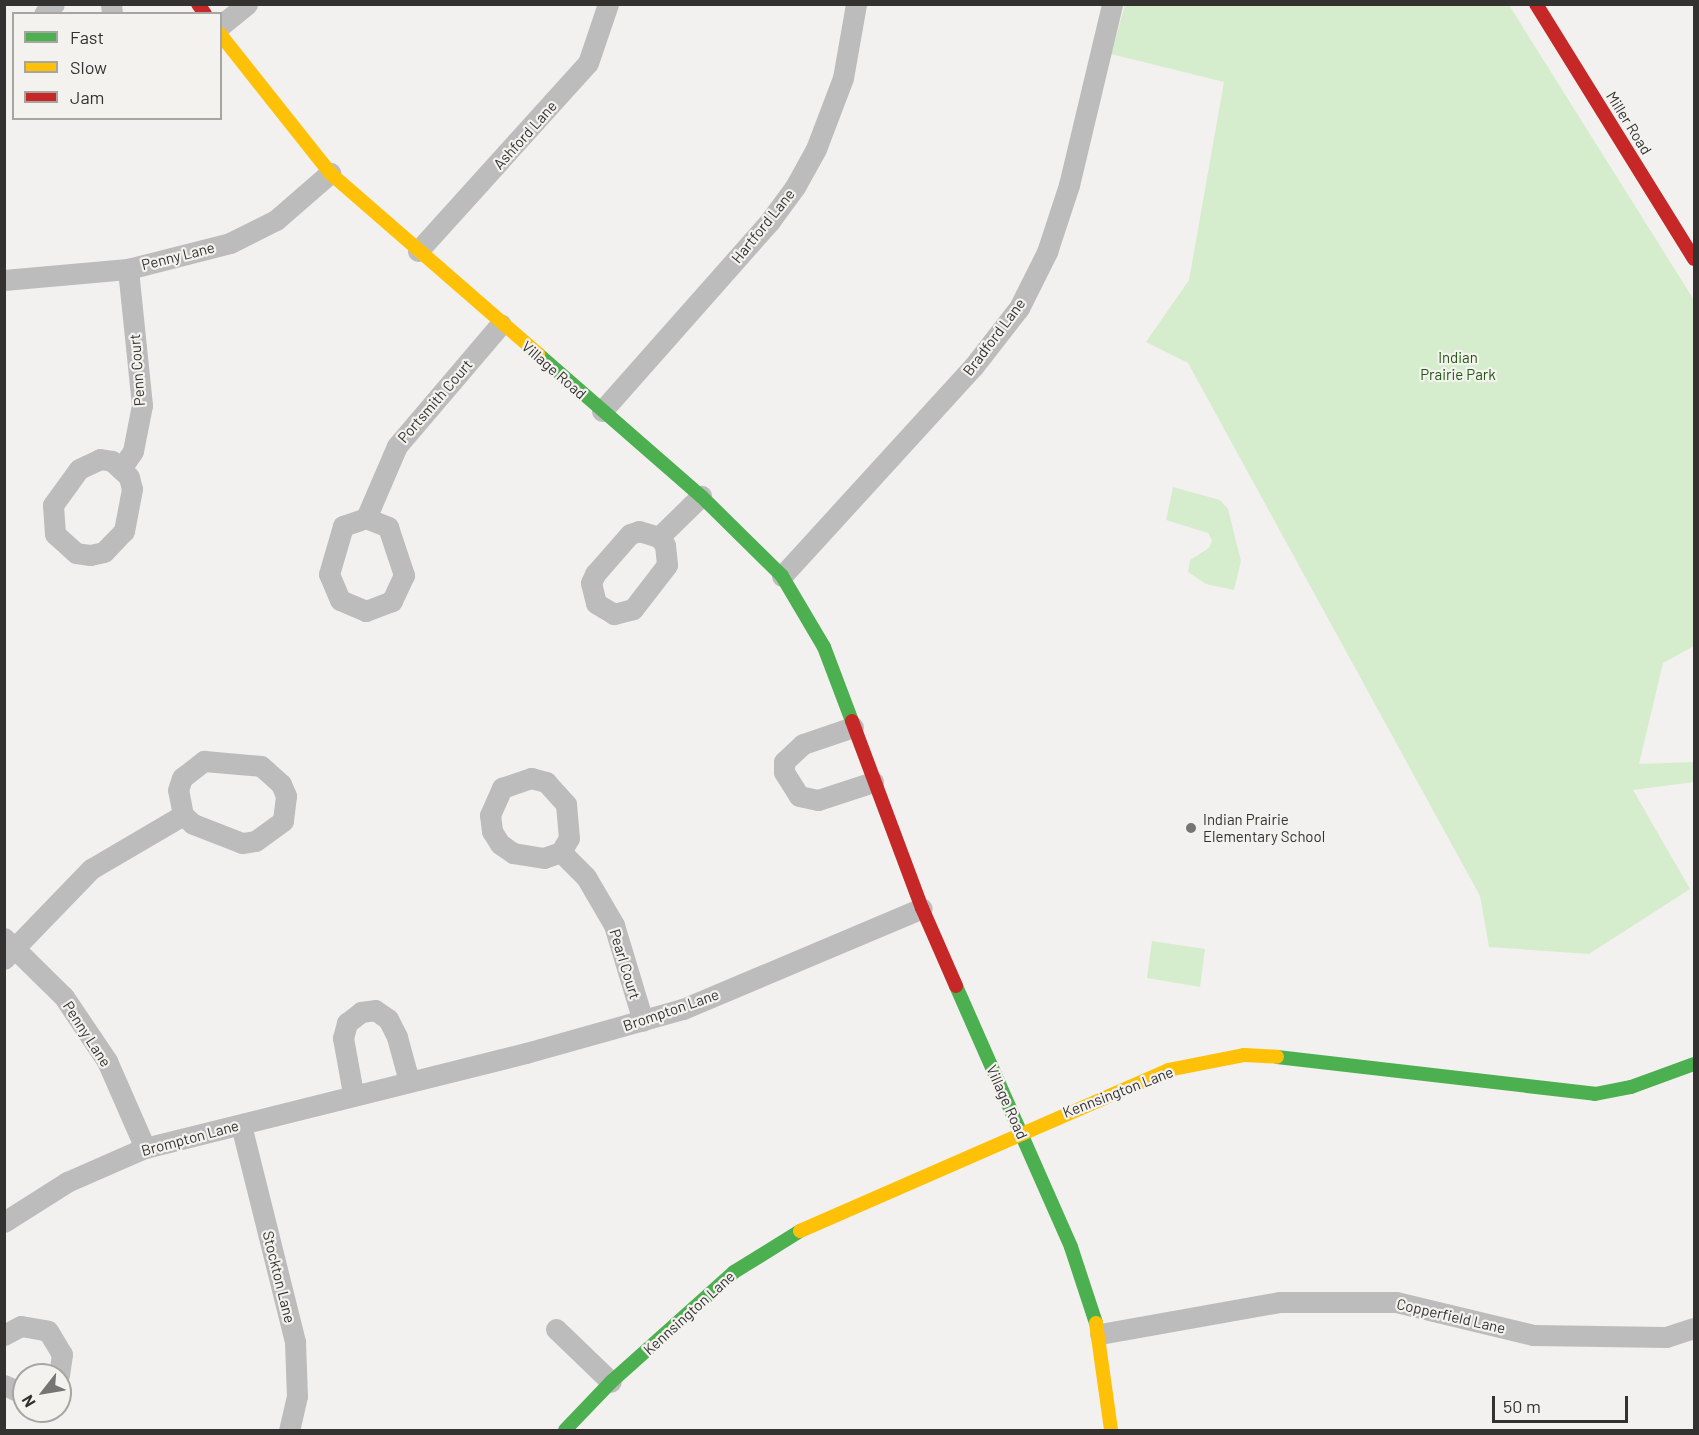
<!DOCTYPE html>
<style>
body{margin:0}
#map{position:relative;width:1699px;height:1435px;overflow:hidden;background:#f3f1ef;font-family:Barlow,sans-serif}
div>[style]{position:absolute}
.green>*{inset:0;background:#d5edcd}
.street>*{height:21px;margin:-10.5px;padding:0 10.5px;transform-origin:10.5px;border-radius:10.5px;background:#bdbcbd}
.fast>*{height:14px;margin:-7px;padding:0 7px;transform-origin:7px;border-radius:7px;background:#4caf50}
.slow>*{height:14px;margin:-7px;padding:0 7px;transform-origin:7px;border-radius:7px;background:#ffc107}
.jam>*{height:14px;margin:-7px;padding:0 7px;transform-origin:7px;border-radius:7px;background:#c62828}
.dots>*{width:16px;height:16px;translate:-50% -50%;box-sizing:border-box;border:3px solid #f4f2ee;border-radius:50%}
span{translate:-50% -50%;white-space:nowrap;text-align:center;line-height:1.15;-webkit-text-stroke:4.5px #f4f2ee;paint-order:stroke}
.street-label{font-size:15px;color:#333231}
.park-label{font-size:15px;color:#225812}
.poi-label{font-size:15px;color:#333231}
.left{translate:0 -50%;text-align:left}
.frame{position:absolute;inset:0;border:6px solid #333231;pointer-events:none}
.legend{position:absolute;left:12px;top:12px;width:210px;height:108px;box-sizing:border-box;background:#f4f2ee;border:2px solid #a7a5a2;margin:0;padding:8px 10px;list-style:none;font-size:18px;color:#333231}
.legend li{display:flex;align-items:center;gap:12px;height:30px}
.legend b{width:30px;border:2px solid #a7a5a2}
.north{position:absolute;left:12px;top:1363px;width:60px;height:60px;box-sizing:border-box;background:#f4f2ee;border:2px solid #a7a5a2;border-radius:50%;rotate:239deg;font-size:16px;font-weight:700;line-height:24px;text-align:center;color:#333231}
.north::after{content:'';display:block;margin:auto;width:21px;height:27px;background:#767574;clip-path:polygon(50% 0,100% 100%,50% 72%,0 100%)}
.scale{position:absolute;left:1492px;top:1396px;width:136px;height:27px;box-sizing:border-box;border:3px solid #333231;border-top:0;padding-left:8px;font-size:18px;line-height:21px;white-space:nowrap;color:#333231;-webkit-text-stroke:4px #f4f2ee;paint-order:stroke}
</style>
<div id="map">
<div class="green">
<i style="clip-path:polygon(1125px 5px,1509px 5px,1694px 300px,1694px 646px,1663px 663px,1639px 764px,1694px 762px,1694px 782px,1633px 790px,1690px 889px,1589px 954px,1489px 947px,1480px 896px,1188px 363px,1146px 342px,1189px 280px,1224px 82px,1111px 54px)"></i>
<i style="clip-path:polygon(1173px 487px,1220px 500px,1228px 509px,1241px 561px,1234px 590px,1206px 584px,1188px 572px,1190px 560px,1209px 548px,1212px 540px,1208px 533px,1166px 520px)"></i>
<i style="clip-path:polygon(1152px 941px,1205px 949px,1200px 987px,1147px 978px)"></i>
</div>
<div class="street">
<i style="left:111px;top:4px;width:10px;rotate:84deg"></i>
<i style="left:44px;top:14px;width:14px;rotate:-45deg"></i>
<i style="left:220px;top:26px;width:35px;rotate:-39deg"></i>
<i style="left:418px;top:251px;width:253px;rotate:-47.9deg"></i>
<i style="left:588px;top:63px;width:62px;rotate:-71.3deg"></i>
<i style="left:4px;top:280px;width:124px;rotate:-5.1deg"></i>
<i style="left:128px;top:269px;width:105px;rotate:-14.3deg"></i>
<i style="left:230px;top:243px;width:51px;rotate:-26.6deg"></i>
<i style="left:276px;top:220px;width:72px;rotate:-41deg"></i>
<i style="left:602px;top:411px;width:254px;rotate:-48.5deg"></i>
<i style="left:770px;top:221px;width:42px;rotate:-53.7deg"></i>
<i style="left:795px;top:187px;width:43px;rotate:-61.1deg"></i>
<i style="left:816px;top:149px;width:76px;rotate:-69.2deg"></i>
<i style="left:843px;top:78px;width:75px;rotate:-80deg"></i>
<i style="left:100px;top:459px;width:12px;rotate:9deg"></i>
<i style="left:112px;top:461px;width:23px;rotate:43deg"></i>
<i style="left:129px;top:477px;width:12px;rotate:76deg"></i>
<i style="left:132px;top:489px;width:43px;rotate:100.8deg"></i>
<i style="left:124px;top:531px;width:29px;rotate:134deg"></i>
<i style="left:104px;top:552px;width:14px;rotate:168deg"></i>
<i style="left:90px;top:555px;width:14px;rotate:-172deg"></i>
<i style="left:76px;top:553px;width:28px;rotate:-138deg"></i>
<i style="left:55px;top:534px;width:29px;rotate:-94deg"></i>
<i style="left:53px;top:505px;width:44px;rotate:-54.2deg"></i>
<i style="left:79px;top:469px;width:23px;rotate:-25deg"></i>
<i style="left:122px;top:467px;width:19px;rotate:-55deg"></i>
<i style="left:133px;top:451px;width:47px;rotate:-78.9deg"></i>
<i style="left:142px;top:405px;width:137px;rotate:-95.9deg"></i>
<i style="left:366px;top:518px;width:24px;rotate:22deg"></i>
<i style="left:388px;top:527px;width:51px;rotate:71.6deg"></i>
<i style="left:404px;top:575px;width:29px;rotate:115deg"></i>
<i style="left:392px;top:601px;width:28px;rotate:159deg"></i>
<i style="left:366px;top:611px;width:28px;rotate:-157deg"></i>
<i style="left:340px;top:600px;width:28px;rotate:-113deg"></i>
<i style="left:329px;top:574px;width:50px;rotate:-73.7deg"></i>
<i style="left:343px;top:526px;width:24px;rotate:-19deg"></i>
<i style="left:366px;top:518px;width:78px;rotate:-66.7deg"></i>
<i style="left:397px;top:446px;width:160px;rotate:-49.6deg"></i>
<i style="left:639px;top:531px;width:21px;rotate:17deg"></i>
<i style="left:659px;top:537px;width:10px;rotate:53deg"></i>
<i style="left:665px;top:545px;width:20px;rotate:84deg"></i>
<i style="left:667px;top:565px;width:56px;rotate:127.7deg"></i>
<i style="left:633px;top:609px;width:20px;rotate:165deg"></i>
<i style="left:614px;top:614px;width:21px;rotate:-149deg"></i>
<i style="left:596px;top:603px;width:21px;rotate:-104deg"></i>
<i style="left:591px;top:583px;width:10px;rotate:-66deg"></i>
<i style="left:595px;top:574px;width:53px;rotate:-48.8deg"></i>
<i style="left:630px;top:534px;width:9px;rotate:-18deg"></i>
<i style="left:659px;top:537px;width:59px;rotate:-44.3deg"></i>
<i style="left:782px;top:576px;width:283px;rotate:-47.6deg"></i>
<i style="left:973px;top:367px;width:75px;rotate:-52.1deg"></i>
<i style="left:1019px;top:308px;width:63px;rotate:-63.4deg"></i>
<i style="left:1047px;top:252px;width:71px;rotate:-71.8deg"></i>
<i style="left:1069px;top:185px;width:186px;rotate:-76.6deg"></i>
<i style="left:853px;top:727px;width:53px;rotate:161.2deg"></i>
<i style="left:803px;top:744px;width:26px;rotate:137deg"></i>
<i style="left:784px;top:762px;width:10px;rotate:90deg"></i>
<i style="left:784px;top:772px;width:28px;rotate:58deg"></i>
<i style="left:799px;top:796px;width:19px;rotate:12deg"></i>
<i style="left:818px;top:800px;width:58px;rotate:-18.1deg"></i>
<i style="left:204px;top:761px;width:57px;rotate:5deg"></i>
<i style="left:261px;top:766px;width:27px;rotate:42deg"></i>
<i style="left:281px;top:784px;width:13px;rotate:67deg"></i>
<i style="left:286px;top:796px;width:25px;rotate:97deg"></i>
<i style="left:283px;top:821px;width:34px;rotate:144deg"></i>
<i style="left:255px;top:841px;width:13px;rotate:171deg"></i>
<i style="left:242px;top:843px;width:53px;rotate:-158.8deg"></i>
<i style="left:193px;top:824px;width:13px;rotate:-138deg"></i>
<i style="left:183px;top:815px;width:25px;rotate:-101deg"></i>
<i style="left:178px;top:790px;width:13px;rotate:-72deg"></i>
<i style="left:182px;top:778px;width:28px;rotate:-38deg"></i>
<i style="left:531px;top:778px;width:16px;rotate:15deg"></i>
<i style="left:546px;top:782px;width:30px;rotate:48deg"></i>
<i style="left:566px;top:804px;width:34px;rotate:85deg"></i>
<i style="left:569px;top:838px;width:16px;rotate:120deg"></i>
<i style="left:561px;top:852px;width:18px;rotate:161deg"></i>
<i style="left:544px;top:858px;width:31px;rotate:-171deg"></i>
<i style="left:513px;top:853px;width:16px;rotate:-145deg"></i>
<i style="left:500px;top:844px;width:15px;rotate:-122deg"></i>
<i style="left:492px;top:831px;width:16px;rotate:-97deg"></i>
<i style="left:490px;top:815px;width:30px;rotate:-66deg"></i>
<i style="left:502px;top:788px;width:31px;rotate:-19deg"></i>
<i style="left:561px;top:852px;width:35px;rotate:45deg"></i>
<i style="left:586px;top:877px;width:56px;rotate:59.7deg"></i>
<i style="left:614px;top:925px;width:100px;rotate:73.2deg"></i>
<i style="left:4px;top:938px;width:84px;rotate:44.5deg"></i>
<i style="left:64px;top:997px;width:77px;rotate:56.1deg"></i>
<i style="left:107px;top:1061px;width:95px;rotate:66.4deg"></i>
<i style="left:4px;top:959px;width:125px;rotate:-46deg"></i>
<i style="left:91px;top:869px;width:107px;rotate:-30.4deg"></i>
<i style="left:353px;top:1093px;width:56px;rotate:-100.3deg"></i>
<i style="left:343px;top:1038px;width:16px;rotate:-75deg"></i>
<i style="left:347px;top:1023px;width:18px;rotate:-38deg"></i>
<i style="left:361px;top:1012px;width:14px;rotate:-8deg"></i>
<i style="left:375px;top:1010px;width:16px;rotate:35deg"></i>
<i style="left:388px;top:1019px;width:20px;rotate:63deg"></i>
<i style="left:397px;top:1037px;width:46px;rotate:74.7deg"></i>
<i style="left:241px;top:1125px;width:224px;rotate:76deg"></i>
<i style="left:295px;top:1342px;width:54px;rotate:87.9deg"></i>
<i style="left:297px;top:1396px;width:35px;rotate:103deg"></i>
<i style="left:4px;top:1222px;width:75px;rotate:-32.4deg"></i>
<i style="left:67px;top:1182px;width:85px;rotate:-23.6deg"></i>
<i style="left:145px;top:1148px;width:393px;rotate:-14deg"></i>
<i style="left:526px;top:1053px;width:163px;rotate:-15.7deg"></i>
<i style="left:683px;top:1009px;width:259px;rotate:-22.9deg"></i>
<i style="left:556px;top:1329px;width:76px;rotate:43.9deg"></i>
<i style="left:1100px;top:1334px;width:183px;rotate:-10.1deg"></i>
<i style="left:1280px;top:1302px;width:116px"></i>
<i style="left:1396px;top:1302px;width:141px;rotate:13.5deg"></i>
<i style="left:1533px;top:1335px;width:133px;rotate:0.9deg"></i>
<i style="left:1666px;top:1337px;width:29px;rotate:-18deg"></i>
<i style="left:4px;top:1335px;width:19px;rotate:-28deg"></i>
<i style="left:21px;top:1326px;width:27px;rotate:10deg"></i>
<i style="left:48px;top:1331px;width:27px;rotate:59deg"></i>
<i style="left:62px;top:1354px;width:21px;rotate:98deg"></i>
<i style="left:4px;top:1385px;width:22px;rotate:24deg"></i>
</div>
<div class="fast">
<i style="left:538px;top:354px;width:216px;rotate:41.1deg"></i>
<i style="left:701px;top:496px;width:114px;rotate:44.6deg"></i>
<i style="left:782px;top:576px;width:82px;rotate:59.4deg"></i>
<i style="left:824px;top:647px;width:79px;rotate:69.3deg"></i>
<i style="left:956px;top:986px;width:285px;rotate:66.2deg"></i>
<i style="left:1071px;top:1247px;width:80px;rotate:71.8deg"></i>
<i style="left:1277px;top:1057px;width:320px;rotate:6.6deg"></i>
<i style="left:1595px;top:1094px;width:37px;rotate:-11deg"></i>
<i style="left:1631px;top:1087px;width:67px;rotate:-20.1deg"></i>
<i style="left:565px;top:1430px;width:66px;rotate:-46.2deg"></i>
<i style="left:611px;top:1382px;width:165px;rotate:-41.8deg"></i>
<i style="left:734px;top:1272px;width:78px;rotate:-31.8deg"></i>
</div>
<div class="slow">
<i style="left:220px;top:34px;width:177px;rotate:51.6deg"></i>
<i style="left:330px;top:173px;width:276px;rotate:41deg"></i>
<i style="left:800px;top:1231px;width:402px;rotate:-23.6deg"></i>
<i style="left:1168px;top:1070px;width:77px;rotate:-11.2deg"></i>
<i style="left:1244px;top:1055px;width:33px;rotate:3deg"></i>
<i style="left:1096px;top:1323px;width:108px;rotate:82deg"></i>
</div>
<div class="jam">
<i style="left:198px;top:4px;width:12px;rotate:55deg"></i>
<i style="left:1536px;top:4px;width:300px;rotate:58.2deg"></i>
<i style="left:852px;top:721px;width:200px;rotate:69.5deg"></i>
<i style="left:922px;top:908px;width:85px;rotate:66.4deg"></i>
</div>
<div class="dots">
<i style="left:1191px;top:828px;background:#767574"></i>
</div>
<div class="street-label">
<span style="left:1629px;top:123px;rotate:58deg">Miller Road</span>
<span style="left:525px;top:135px;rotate:-48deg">Ashford Lane</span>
<span style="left:763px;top:226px;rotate:-51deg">Hartford Lane</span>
<span style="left:178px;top:256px;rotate:-14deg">Penny Lane</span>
<span style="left:994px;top:337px;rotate:-53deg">Bradford Lane</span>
<span style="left:137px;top:370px;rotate:-94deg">Penn Court</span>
<span style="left:554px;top:370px;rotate:41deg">Village Road</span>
<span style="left:435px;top:401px;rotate:-49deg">Portsmith Court</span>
<span style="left:625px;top:964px;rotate:73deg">Pearl Court</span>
<span style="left:671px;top:1010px;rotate:-19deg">Brompton Lane</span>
<span style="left:87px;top:1034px;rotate:57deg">Penny Lane</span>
<span style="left:1118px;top:1092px;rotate:-21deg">Kennsington Lane</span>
<span style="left:1007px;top:1102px;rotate:66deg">Village Road</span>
<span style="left:190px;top:1138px;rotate:-15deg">Brompton Lane</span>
<span style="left:279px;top:1277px;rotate:76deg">Stockton Lane</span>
<span style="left:689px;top:1313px;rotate:-42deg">Kennsington Lane</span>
<span style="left:1451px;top:1316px;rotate:13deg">Copperfield Lane</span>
</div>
<div class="park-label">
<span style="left:1458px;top:366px">Indian<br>Prairie Park</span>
</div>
<div class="poi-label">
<span class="left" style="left:1203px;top:828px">Indian Prairie<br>Elementary School</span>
</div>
<div class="frame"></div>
<ul class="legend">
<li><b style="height:8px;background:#4caf50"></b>Fast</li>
<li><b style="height:8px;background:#ffc107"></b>Slow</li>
<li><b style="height:8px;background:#c62828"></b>Jam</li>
</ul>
<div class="north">N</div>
<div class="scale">50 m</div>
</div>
